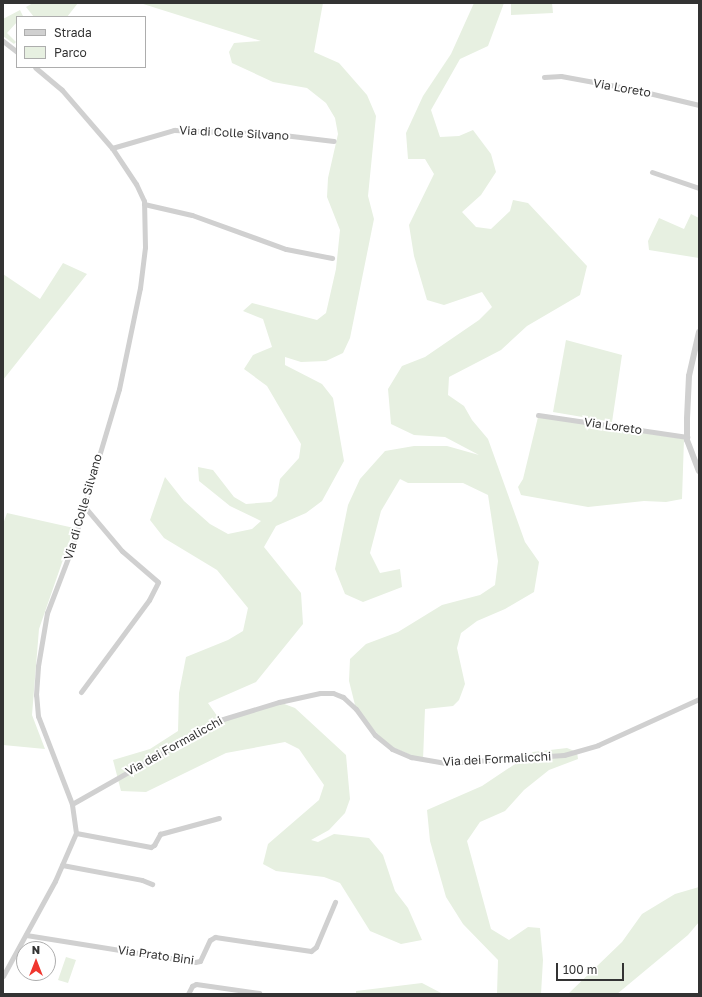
<!DOCTYPE html>
<style>
body{margin:0}
#map{position:relative;width:702px;height:997px;overflow:hidden;background:#fff;font-family:"Golos Text",sans-serif}
div>[style]{position:absolute}
.green>*{inset:0;background:#e7f0e1}
.minor>*{height:5px;margin:-2.5px;padding:0 2.5px;transform-origin:2.5px;border-radius:2.5px;background:#d0d0d0}
.tertiary>*{height:6px;margin:-3px;padding:0 3px;transform-origin:3px;border-radius:3px;background:#d0d0d0}
span{translate:-50% -50%;white-space:nowrap;text-align:center;line-height:1.15;-webkit-text-stroke:4px #fff;paint-order:stroke}
.street-label{font-size:12px;color:#333}
.frame{position:absolute;inset:0;border:4px solid #333;pointer-events:none}
.legend{position:absolute;left:16px;top:16px;width:130px;height:52px;box-sizing:border-box;background:#fff;border:1px solid #adadad;margin:0;padding:5px 7px;list-style:none;font-size:12px;color:#333}
.legend li{display:flex;align-items:center;gap:8px;height:20px}
.legend b{width:20px;border:1px solid #adadad}
.north{position:absolute;left:16px;top:941px;width:40px;height:40px;box-sizing:border-box;background:#fff;border:1px solid #adadad;border-radius:50%;rotate:0deg;font-size:11px;font-weight:700;line-height:16px;text-align:center;color:#333}
.north::after{content:'';display:block;margin:auto;width:14px;height:18px;background:#f0362e;clip-path:polygon(50% 0,100% 100%,50% 72%,0 100%)}
.scale{position:absolute;left:556px;top:963px;width:68px;height:18px;box-sizing:border-box;border:2px solid #333;border-top:0;padding-left:5px;font-size:12px;line-height:14px;white-space:nowrap;color:#333;-webkit-text-stroke:3px #fff;paint-order:stroke}
</style>
<div id="map">
<div class="green">
<i style="clip-path:polygon(33px 3px,78px 3px,67px 17px,34px 17px,26px 7px)"></i>
<i style="clip-path:polygon(140px 3px,323px 3px,314px 52px,339px 63px,367px 95px,376px 116px,368px 196px,374px 219px,350px 338px,343px 353px,326px 361px,301px 362px,285px 357px,285px 365px,322px 384px,333px 398px,344px 461px,322px 501px,306px 513px,276px 526px,264px 547px,301px 593px,303px 624px,256px 682px,208px 703px,220px 720px,279px 702px,295px 708px,346px 755px,350px 799px,345px 813px,329px 830px,311px 840px,318px 842px,334px 834px,369px 838px,383px 855px,395px 891px,408px 908px,422px 940px,401px 944px,370px 931px,340px 883px,324px 877px,276px 871px,263px 864px,268px 844px,319px 800px,324px 785px,299px 749px,285px 742px,226px 753px,146px 792px,121px 791px,113px 760px,150px 749px,178px 731px,179px 693px,186px 657px,228px 640px,243px 631px,248px 608px,217px 570px,164px 538px,150px 520px,165px 477px,184px 501px,210px 524px,228px 534px,252px 529px,261px 521px,230px 506px,199px 481px,198px 467px,213px 470px,234px 497px,246px 504px,271px 502px,277px 496px,280px 479px,299px 458px,301px 444px,267px 386px,244px 369px,253px 355px,272px 347px,263px 319px,243px 311px,252px 303px,317px 320px,326px 313px,336px 269px,340px 230px,327px 197px,328px 178px,338px 134px,335px 118px,326px 103px,307px 88px,273px 82px,232px 63px,229px 52px,234px 43px,261px 41px)"></i>
<i style="clip-path:polygon(474px 3px,504px 3px,488px 46px,460px 59px,431px 110px,440px 137px,459px 136px,473px 130px,491px 154px,496px 172px,481px 195px,462px 212px,476px 227px,491px 229px,510px 211px,513px 200px,528px 203px,587px 266px,580px 295px,527px 326px,501px 350px,449px 377px,448px 395px,464px 406px,472px 420px,488px 439px,525px 542px,539px 562px,534px 592px,505px 609px,477px 621px,461px 633px,457px 648px,465px 684px,459px 700px,453px 706px,425px 709px,423px 760px,387px 745px,356px 709px,349px 681px,350px 659px,366px 644px,398px 632px,442px 605px,480px 595px,495px 585px,498px 561px,488px 495px,463px 483px,408px 483px,400px 479px,381px 511px,370px 553px,380px 573px,400px 569px,402px 587px,363px 602px,345px 594px,335px 569px,348px 505px,360px 479px,385px 451px,414px 446px,447px 446px,479px 455px,445px 437px,414px 435px,391px 424px,388px 389px,402px 366px,425px 357px,479px 320px,492px 307px,482px 292px,444px 305px,427px 300px,414px 256px,409px 225px,434px 174px,425px 159px,408px 159px,406px 133px,423px 96px,451px 54px)"></i>
<i style="clip-path:polygon(511px 3px,552px 3px,553px 13px,511px 15px)"></i>
<i style="clip-path:polygon(20px 10px,23px 16px,17px 17px,17px 22px,7px 33px,16px 42px,14px 44px,3px 36px,3px 19px)"></i>
<i style="clip-path:polygon(691px 214px,699px 218px,699px 258px,649px 250px,648px 241px,659px 218px,684px 229px)"></i>
<i style="clip-path:polygon(63px 263px,87px 274px,3px 380px,3px 274px,40px 299px)"></i>
<i style="clip-path:polygon(566px 340px,622px 355px,612px 422px,553px 412px)"></i>
<i style="clip-path:polygon(538px 417px,684px 439px,682px 499px,666px 502px,644px 501px,588px 507px,521px 495px,518px 487px,523px 479px)"></i>
<i style="clip-path:polygon(7px 513px,74px 528px,39px 629px,32px 715px,45px 749px,3px 745px,3px 524px)"></i>
<i style="clip-path:polygon(567px 748px,577px 752px,578px 759px,549px 770px,524px 790px,505px 811px,480px 822px,467px 841px,491px 929px,509px 940px,528px 927px,540px 928px,543px 960px,541px 994px,497px 994px,498px 960px,463px 924px,446px 897px,430px 841px,427px 810px,482px 786px,533px 752px)"></i>
<i style="clip-path:polygon(699px 887px,699px 922px,688px 935px,617px 994px,568px 994px,622px 942px,642px 914px,675px 894px)"></i>
<i style="clip-path:polygon(66px 957px,76px 960px,68px 983px,58px 980px)"></i>
<i style="clip-path:polygon(422px 983px,443px 994px,356px 994px,356px 991px)"></i>
</div>
<div class="minor">
<i style="left:3px;top:41px;width:18px;rotate:38deg"></i>
<i style="left:544px;top:77px;width:17px;rotate:-3deg"></i>
<i style="left:561px;top:76px;width:72px;rotate:10.4deg"></i>
<i style="left:632px;top:89px;width:69px;rotate:13.4deg"></i>
<i style="left:112px;top:148px;width:65px;rotate:-16.2deg"></i>
<i style="left:174px;top:130px;width:101px;rotate:2.3deg"></i>
<i style="left:275px;top:134px;width:59px;rotate:6.8deg"></i>
<i style="left:652px;top:172px;width:50px;rotate:18.8deg"></i>
<i style="left:144px;top:204px;width:49px;rotate:12.9deg"></i>
<i style="left:192px;top:215px;width:100px;rotate:19.9deg"></i>
<i style="left:286px;top:249px;width:47px;rotate:11.1deg"></i>
<i style="left:538px;top:415px;width:151px;rotate:8.4deg"></i>
<i style="left:81px;top:692px;width:114px;rotate:-53.5deg"></i>
<i style="left:149px;top:600px;width:20px;rotate:-63deg"></i>
<i style="left:158px;top:582px;width:48px;rotate:-139.3deg"></i>
<i style="left:122px;top:551px;width:59px;rotate:-130.2deg"></i>
<i style="left:72px;top:804px;width:170px;rotate:-29.6deg"></i>
<i style="left:220px;top:720px;width:62px;rotate:-17deg"></i>
<i style="left:279px;top:702px;width:42px;rotate:-12.4deg"></i>
<i style="left:320px;top:693px;width:13px"></i>
<i style="left:333px;top:693px;width:11px;rotate:22deg"></i>
<i style="left:343px;top:697px;width:18px;rotate:43deg"></i>
<i style="left:356px;top:709px;width:32px;rotate:54deg"></i>
<i style="left:375px;top:735px;width:22px;rotate:39deg"></i>
<i style="left:392px;top:749px;width:21px;rotate:23deg"></i>
<i style="left:411px;top:757px;width:35px;rotate:10deg"></i>
<i style="left:445px;top:763px;width:119px;rotate:-3.8deg"></i>
<i style="left:564px;top:755px;width:35px;rotate:-16deg"></i>
<i style="left:598px;top:745px;width:111px;rotate:-24.5deg"></i>
<i style="left:76px;top:833px;width:76px;rotate:10.6deg"></i>
<i style="left:151px;top:847px;width:4px;rotate:-34deg"></i>
<i style="left:154px;top:845px;width:13px;rotate:-61deg"></i>
<i style="left:160px;top:834px;width:61px;rotate:-15.2deg"></i>
<i style="left:62px;top:865px;width:81px;rotate:10.6deg"></i>
<i style="left:142px;top:880px;width:11px;rotate:22deg"></i>
<i style="left:26px;top:935px;width:171px;rotate:9.1deg"></i>
<i style="left:195px;top:962px;width:5px;rotate:-11deg"></i>
<i style="left:200px;top:961px;width:23px;rotate:-65deg"></i>
<i style="left:210px;top:940px;width:6px;rotate:-31deg"></i>
<i style="left:215px;top:937px;width:97px;rotate:8.3deg"></i>
<i style="left:311px;top:951px;width:6px;rotate:-39deg"></i>
<i style="left:316px;top:947px;width:49px;rotate:-67.1deg"></i>
<i style="left:3px;top:976px;width:108px;rotate:-61.3deg"></i>
<i style="left:55px;top:881px;width:52px;rotate:-66.4deg"></i>
<i style="left:76px;top:833px;width:29px;rotate:-98deg"></i>
<i style="left:72px;top:804px;width:94px;rotate:-111.1deg"></i>
<i style="left:38px;top:716px;width:21px;rotate:-95deg"></i>
<i style="left:36px;top:695px;width:29px;rotate:-86deg"></i>
<i style="left:38px;top:666px;width:54px;rotate:-80.4deg"></i>
<i style="left:47px;top:613px;width:67px;rotate:-69.1deg"></i>
<i style="left:71px;top:550px;width:168px;rotate:-73.4deg"></i>
<i style="left:119px;top:389px;width:103px;rotate:-78.3deg"></i>
<i style="left:140px;top:288px;width:41px;rotate:-83deg"></i>
<i style="left:145px;top:247px;width:46px;rotate:-91.2deg"></i>
<i style="left:144px;top:201px;width:19px;rotate:-115deg"></i>
<i style="left:136px;top:184px;width:43px;rotate:-123.7deg"></i>
<i style="left:112px;top:148px;width:77px;rotate:-130.8deg"></i>
<i style="left:62px;top:90px;width:35px;rotate:-140deg"></i>
<i style="left:188px;top:994px;width:9px;rotate:-63deg"></i>
<i style="left:192px;top:986px;width:4px;rotate:-27deg"></i>
<i style="left:196px;top:984px;width:64px;rotate:8.1deg"></i>
</div>
<div class="tertiary">
<i style="left:699px;top:332px;width:45px;rotate:102.8deg"></i>
<i style="left:689px;top:376px;width:43px;rotate:92.7deg"></i>
<i style="left:687px;top:419px;width:21px;rotate:90deg"></i>
<i style="left:687px;top:440px;width:33px;rotate:69deg"></i>
</div>
<div class="street-label">
<span style="left:622px;top:88px;rotate:10deg">Via Loreto</span>
<span style="left:234px;top:133px;rotate:3deg">Via di Colle Silvano</span>
<span style="left:613px;top:426px;rotate:8deg">Via Loreto</span>
<span style="left:83px;top:507px;rotate:-74deg">Via di Colle Silvano</span>
<span style="left:174px;top:746px;rotate:-29deg">Via dei Formalicchi</span>
<span style="left:497px;top:759px;rotate:-3deg">Via dei Formalicchi</span>
<span style="left:156px;top:955px;rotate:8deg">Via Prato Bini</span>
</div>
<div class="frame"></div>
<ul class="legend">
<li><b style="height:5px;background:#d0d0d0"></b>Strada</li>
<li><b style="height:11px;background:#e7f0e1"></b>Parco</li>
</ul>
<div class="north">N</div>
<div class="scale">100 m</div>
</div>
